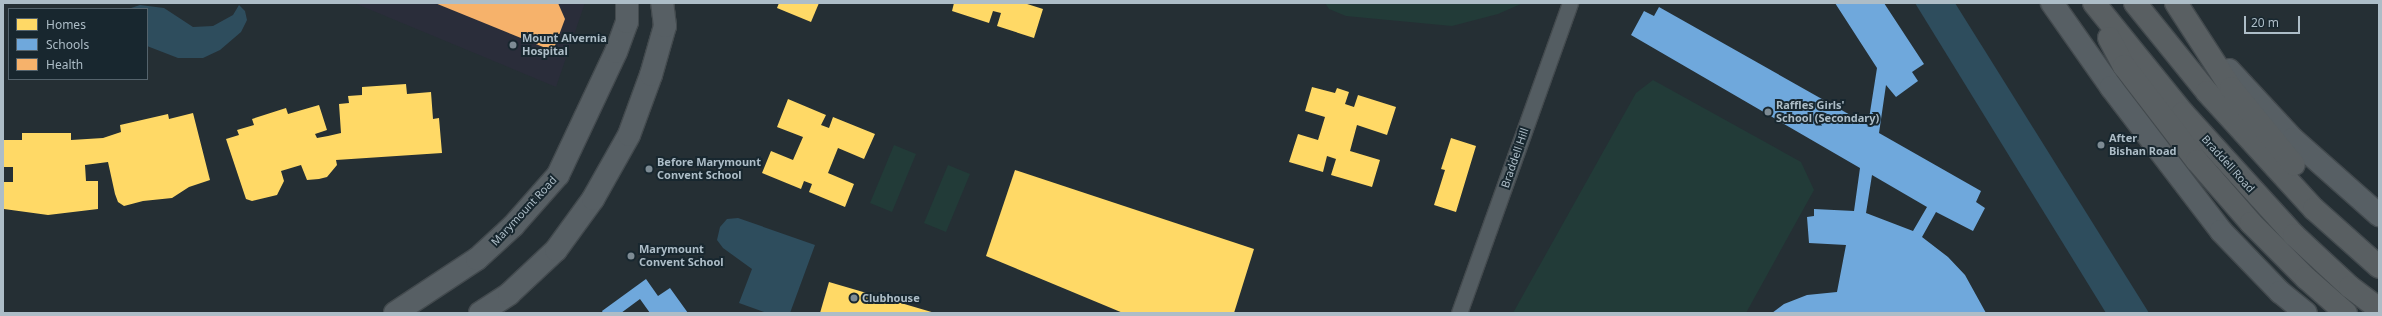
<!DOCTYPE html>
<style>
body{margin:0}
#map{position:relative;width:2382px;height:316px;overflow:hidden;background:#252f34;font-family:"Noto Sans",sans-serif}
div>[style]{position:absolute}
.medical>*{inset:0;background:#2a2d3a}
.green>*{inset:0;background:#223b38}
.water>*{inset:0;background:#2e4d5d}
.homes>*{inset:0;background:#ffd966}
.schools>*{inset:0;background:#6fa8dc}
.health>*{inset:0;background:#f6b26b}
.roads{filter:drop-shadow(1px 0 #434a4e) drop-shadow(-1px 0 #434a4e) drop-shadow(0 1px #434a4e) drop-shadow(0 -1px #434a4e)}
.minor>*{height:15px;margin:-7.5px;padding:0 7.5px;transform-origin:7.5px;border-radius:7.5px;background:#545d62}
.primary>*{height:22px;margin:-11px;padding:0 11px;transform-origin:11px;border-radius:11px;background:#575f64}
.trunk>*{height:22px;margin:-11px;padding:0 11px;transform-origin:11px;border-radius:11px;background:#595f62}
.dots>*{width:11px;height:11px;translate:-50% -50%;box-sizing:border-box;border:2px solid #18272f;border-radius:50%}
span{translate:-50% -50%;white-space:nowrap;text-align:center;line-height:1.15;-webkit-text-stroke:4px #18272f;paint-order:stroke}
.poi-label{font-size:11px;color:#adbdc7;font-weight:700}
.left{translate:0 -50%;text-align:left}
.street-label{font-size:11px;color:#adbdc7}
.frame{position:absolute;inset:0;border:4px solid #adbdc7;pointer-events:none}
.legend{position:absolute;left:8px;top:8px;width:140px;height:72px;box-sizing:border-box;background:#18272f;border:1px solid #54636c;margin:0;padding:5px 7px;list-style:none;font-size:12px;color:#adbdc7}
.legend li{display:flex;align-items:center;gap:8px;height:20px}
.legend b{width:20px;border:1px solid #54636c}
.scale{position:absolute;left:2244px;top:16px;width:56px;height:18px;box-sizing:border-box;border:2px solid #adbdc7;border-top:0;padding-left:5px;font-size:12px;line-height:14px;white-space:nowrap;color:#adbdc7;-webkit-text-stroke:3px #18272f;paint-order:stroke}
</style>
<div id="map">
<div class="medical">
<i style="clip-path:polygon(354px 3px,585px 3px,556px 87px)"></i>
</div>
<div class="green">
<i style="clip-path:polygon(1325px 3px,1523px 3px,1498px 14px,1452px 26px,1346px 16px,1329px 9px)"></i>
<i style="clip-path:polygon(1653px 80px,1801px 162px,1814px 190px,1746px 313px,1513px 313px,1636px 93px)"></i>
<i style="clip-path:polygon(894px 145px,916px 154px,892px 212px,870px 203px)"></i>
<i style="clip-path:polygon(948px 165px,970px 174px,946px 232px,924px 223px)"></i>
</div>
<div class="water">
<i style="clip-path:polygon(1915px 3px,1955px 3px,2149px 313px,2106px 313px)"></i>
<i style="clip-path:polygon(140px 5px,164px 8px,193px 27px,213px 26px,233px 15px,239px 5px,245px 11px,247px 20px,241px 32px,220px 50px,203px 58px,178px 58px,147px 46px,147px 9px,128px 9px)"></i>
<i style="clip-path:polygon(738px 218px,815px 245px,790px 313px,767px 313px,739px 303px,752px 269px,723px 248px,717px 240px,720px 227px,727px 219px)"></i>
</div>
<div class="homes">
<i style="clip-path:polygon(779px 3px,819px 3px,811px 22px,777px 8px)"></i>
<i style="clip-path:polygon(954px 3px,1024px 3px,1043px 9px,1034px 38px,997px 26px,1001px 13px,993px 11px,989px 23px,952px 11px)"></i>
<i style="clip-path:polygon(406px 84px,407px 94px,431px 92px,433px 119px,439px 118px,442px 153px,336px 160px,337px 165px,327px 177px,319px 179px,307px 180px,301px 165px,281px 171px,284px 181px,277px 195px,252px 201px,246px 199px,226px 139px,239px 135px,237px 130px,254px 125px,252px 119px,286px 108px,288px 114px,319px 105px,327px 130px,315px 134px,317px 138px,328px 136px,341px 133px,339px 104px,349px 103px,348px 96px,362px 95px,362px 87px)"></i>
<i style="clip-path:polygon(1312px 87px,1335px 93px,1337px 88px,1349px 92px,1345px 104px,1354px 107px,1358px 95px,1396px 107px,1387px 135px,1357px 125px,1350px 151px,1380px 160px,1372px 187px,1331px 175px,1336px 159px,1327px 156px,1323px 172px,1289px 162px,1298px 134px,1318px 140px,1325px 117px,1305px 111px)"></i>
<i style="clip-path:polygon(788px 99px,826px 115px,821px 125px,829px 128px,833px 117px,875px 134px,864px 159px,838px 148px,828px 173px,854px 184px,845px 207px,809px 192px,812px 184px,804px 181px,801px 189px,762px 173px,771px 151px,793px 160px,803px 137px,777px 127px)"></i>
<i style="clip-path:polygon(193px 113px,210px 180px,189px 187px,172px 198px,143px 201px,124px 206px,118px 202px,115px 194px,108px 162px,85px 165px,86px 181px,98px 181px,98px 209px,48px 215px,4px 209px,3px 182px,13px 182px,13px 167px,3px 167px,3px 140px,22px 140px,22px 133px,71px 133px,71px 140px,103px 138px,121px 132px,120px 125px,168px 114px,169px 119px)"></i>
<i style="clip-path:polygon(1451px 138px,1476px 146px,1456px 212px,1434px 205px,1445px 170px,1441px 169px)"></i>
<i style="clip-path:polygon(1015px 170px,1254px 249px,1234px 313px,1123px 313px,986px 256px)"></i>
<i style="clip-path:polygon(829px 282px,935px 313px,820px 313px)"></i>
</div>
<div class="schools">
<i style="clip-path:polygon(evenodd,1835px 3px,1884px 3px,1924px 64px,1912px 72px,1918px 81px,1896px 97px,1886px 85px,1879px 133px,1981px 191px,1976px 202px,1985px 208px,1973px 231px,1936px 212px,1922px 237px,1948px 257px,1965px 275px,1986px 313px,1772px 313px,1784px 304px,1807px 295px,1837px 292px,1846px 245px,1809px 243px,1807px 217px,1814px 216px,1814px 209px,1854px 211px,1860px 168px,1631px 35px,1644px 11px,1654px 16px,1659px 7px,1868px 125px,1877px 68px,1835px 3px,1872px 175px,1927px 207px,1913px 231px,1866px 213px,1872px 175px)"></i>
<i style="clip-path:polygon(646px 279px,658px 296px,670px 288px,688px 313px,650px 313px,640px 299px,621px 313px,603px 313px,602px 311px)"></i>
</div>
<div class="health">
<i style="clip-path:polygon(435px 3px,558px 3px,565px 19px,553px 51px)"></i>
</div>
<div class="roads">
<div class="minor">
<i style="left:1459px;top:313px;width:329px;rotate:-70.3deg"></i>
</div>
<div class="primary">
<i style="left:2052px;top:3px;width:103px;rotate:54.9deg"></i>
<i style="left:2111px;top:87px;width:181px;rotate:52.6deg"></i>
<i style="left:2221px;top:231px;width:85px;rotate:46deg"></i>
<i style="left:2280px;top:292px;width:33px;rotate:39deg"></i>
<i style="left:2229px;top:70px;width:94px;rotate:47.2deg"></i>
<i style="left:2293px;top:139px;width:115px;rotate:41.5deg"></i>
<i style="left:395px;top:313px;width:98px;rotate:-33.4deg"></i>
<i style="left:477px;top:259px;width:49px;rotate:-42.5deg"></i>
<i style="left:513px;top:226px;width:68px;rotate:-48.6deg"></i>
<i style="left:558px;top:175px;width:136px;rotate:-64.8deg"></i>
<i style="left:616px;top:52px;width:32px;rotate:-70deg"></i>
<i style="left:627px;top:22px;width:19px;rotate:-90deg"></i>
<i style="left:480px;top:313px;width:35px;rotate:-33deg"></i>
<i style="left:509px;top:294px;width:64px;rotate:-43.1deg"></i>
<i style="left:556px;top:250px;width:63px;rotate:-54deg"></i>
<i style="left:593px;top:199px;width:73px;rotate:-60.6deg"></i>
<i style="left:629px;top:135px;width:64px;rotate:-69.9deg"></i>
<i style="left:651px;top:75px;width:51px;rotate:-74.1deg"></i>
<i style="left:665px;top:26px;width:23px;rotate:-97deg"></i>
</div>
<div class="trunk">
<i style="left:2094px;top:3px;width:141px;rotate:51deg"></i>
<i style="left:2183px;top:113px;width:165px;rotate:47.7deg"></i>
<i style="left:2294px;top:235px;width:76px;rotate:42.9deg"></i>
<i style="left:2350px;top:287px;width:36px;rotate:37deg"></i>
<i style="left:2135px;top:3px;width:114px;rotate:51deg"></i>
<i style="left:2207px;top:92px;width:159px;rotate:47.6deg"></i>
<i style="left:2314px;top:209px;width:87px;rotate:41.7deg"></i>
<i style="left:2176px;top:3px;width:101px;rotate:57.1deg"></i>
<i style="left:2231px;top:88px;width:99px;rotate:50.7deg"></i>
<i style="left:2109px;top:38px;width:32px;rotate:62deg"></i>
<i style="left:2124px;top:66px;width:120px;rotate:52.5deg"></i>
<i style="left:2197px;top:161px;width:82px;rotate:48.9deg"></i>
<i style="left:2251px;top:223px;width:78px;rotate:45deg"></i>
<i style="left:2306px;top:278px;width:53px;rotate:41.2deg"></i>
</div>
</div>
<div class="dots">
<i style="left:513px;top:45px;background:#7d8b94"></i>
<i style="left:1768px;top:112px;background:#7d8b94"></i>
<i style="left:2101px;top:145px;background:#7d8b94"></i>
<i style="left:649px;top:169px;background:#7d8b94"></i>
<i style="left:631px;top:256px;background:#7d8b94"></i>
<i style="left:854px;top:298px;background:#7d8b94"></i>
</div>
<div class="poi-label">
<span class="left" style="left:522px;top:45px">Mount Alvernia<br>Hospital</span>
<span class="left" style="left:1776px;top:112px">Raffles Girls'<br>School (Secondary)</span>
<span class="left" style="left:2109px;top:145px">After<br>Bishan Road</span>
<span class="left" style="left:657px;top:169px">Before Marymount<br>Convent School</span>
<span class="left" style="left:639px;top:256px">Marymount<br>Convent School</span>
<span class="left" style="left:862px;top:298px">Clubhouse</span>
</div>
<div class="street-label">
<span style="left:1515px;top:158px;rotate:-71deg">Braddell Hill</span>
<span style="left:2228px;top:164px;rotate:48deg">Braddell Road</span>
<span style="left:524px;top:211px;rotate:-47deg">Marymount Road</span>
</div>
<div class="frame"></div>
<ul class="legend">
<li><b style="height:11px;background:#ffd966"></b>Homes</li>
<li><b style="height:11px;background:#6fa8dc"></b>Schools</li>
<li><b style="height:11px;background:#f6b26b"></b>Health</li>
</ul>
<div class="scale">20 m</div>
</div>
